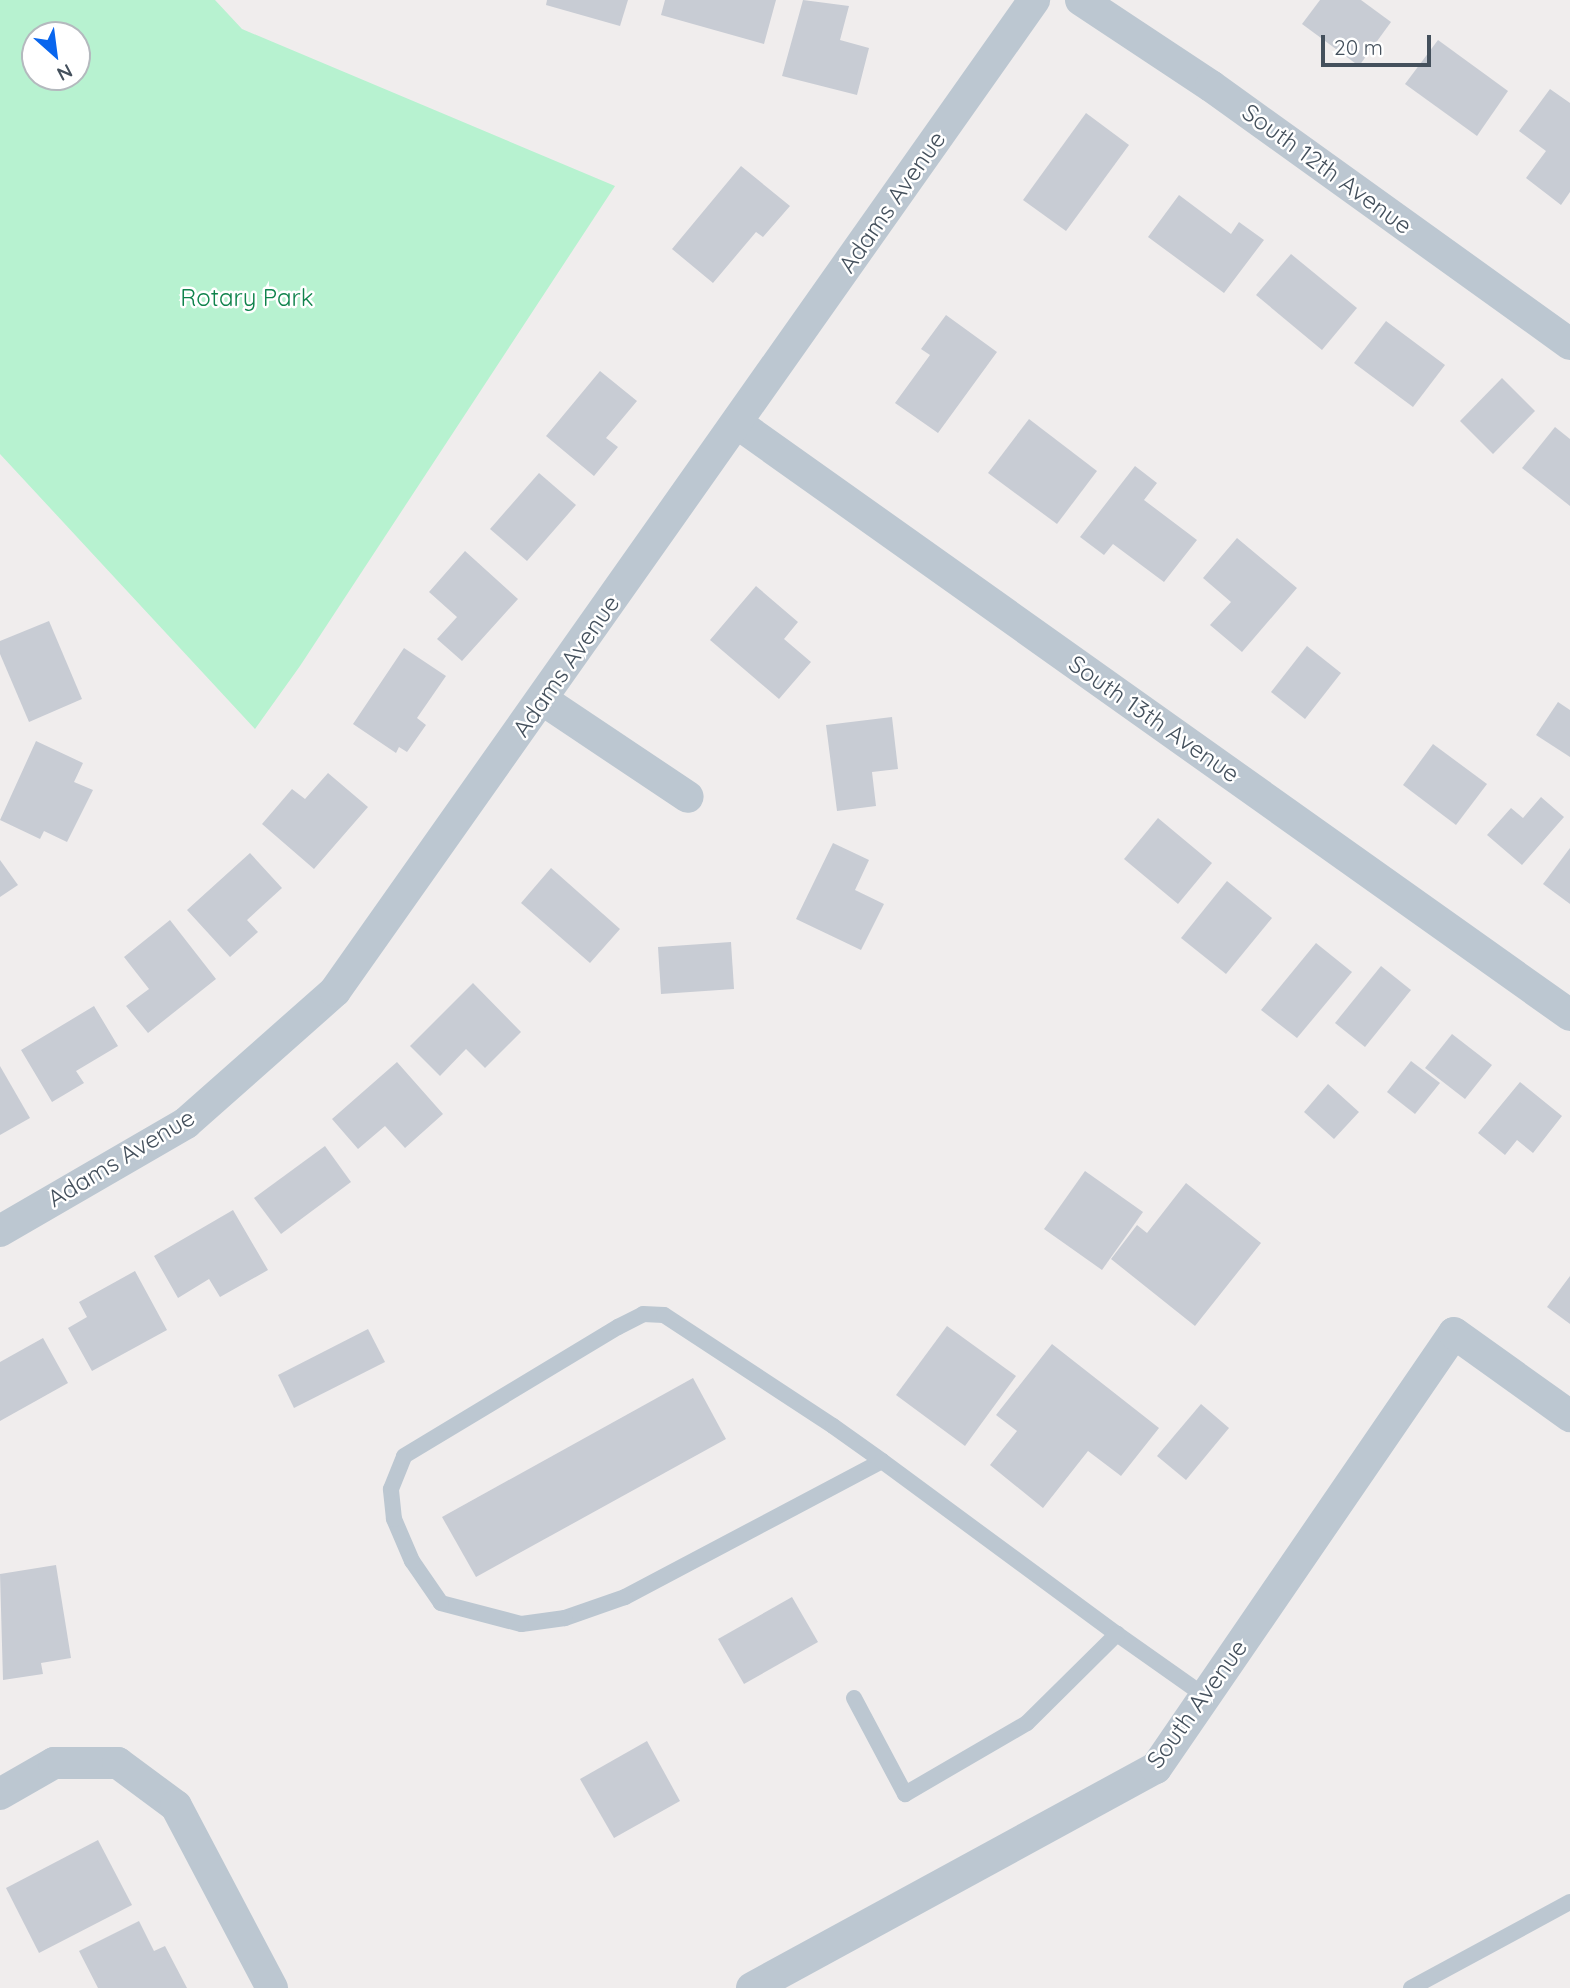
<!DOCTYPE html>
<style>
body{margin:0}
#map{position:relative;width:1570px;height:1988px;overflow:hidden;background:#f0eded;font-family:Quicksand,sans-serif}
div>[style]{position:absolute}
.green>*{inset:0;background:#b7f2d0}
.building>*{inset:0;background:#c8ccd4}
.service>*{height:16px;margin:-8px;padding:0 8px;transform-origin:8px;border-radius:8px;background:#bcc7d1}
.minor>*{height:32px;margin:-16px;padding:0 16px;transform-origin:16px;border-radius:16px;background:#bcc7d1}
span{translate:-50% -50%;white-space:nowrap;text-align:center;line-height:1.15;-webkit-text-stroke:5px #fff;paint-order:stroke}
.street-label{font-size:24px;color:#44505c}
.park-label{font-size:24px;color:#0f834c}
.north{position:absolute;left:21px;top:21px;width:70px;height:70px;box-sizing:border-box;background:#fff;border:2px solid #b4b9be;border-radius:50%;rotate:152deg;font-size:19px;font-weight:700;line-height:28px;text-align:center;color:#44505c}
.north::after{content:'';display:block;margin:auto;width:24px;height:32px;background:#0966ee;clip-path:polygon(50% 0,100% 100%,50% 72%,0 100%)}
.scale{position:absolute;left:1321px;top:35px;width:110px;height:32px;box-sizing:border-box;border:4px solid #44505c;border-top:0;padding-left:9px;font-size:21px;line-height:24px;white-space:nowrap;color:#44505c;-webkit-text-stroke:5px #fff;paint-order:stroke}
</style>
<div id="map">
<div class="green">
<i style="clip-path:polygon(evenodd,0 0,215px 0,242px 29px,615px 186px,300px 666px,255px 729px,0 454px,0 0,35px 35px,77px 35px,77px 77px,35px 77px,35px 35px)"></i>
</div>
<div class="building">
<i style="clip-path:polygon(547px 0,628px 0,620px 26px,546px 5px)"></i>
<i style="clip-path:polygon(665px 0,776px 0,764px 44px,661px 15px)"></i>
<i style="clip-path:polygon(803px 0,849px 6px,840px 40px,869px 48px,857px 95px,782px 76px)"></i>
<i style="clip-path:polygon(1320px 0,1361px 0,1391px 22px,1359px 66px,1302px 24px)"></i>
<i style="clip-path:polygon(1438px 40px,1508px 91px,1477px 136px,1405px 84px)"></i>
<i style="clip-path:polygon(1550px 89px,1570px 103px,1570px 192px,1561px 205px,1526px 178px,1546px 151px,1519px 131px)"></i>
<i style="clip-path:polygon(1086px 113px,1129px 145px,1066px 231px,1023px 200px)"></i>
<i style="clip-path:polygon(741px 166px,790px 206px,763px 237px,756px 232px,713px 283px,672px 249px)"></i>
<i style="clip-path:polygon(1179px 195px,1231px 234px,1239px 222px,1264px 240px,1224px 293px,1148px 237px)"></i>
<i style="clip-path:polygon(1291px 254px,1357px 308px,1322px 350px,1256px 295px)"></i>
<i style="clip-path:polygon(946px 315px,997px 352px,938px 433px,895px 403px,930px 355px,921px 349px)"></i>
<i style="clip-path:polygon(1386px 321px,1445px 365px,1413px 407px,1354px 363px)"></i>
<i style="clip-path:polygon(600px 371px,637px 401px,606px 438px,618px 447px,594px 476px,546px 436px)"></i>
<i style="clip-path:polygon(1502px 378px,1535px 411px,1493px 454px,1460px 421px)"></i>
<i style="clip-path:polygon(1029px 419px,1097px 471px,1057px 524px,988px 473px)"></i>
<i style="clip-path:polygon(1555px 427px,1570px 439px,1570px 506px,1522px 468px)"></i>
<i style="clip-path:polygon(1135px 466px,1157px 483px,1144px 500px,1197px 540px,1164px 582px,1113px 544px,1104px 555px,1080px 537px)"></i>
<i style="clip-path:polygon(539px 473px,576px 505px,527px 561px,490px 529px)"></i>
<i style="clip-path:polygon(1237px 538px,1297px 588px,1242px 652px,1210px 625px,1231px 602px,1203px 578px)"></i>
<i style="clip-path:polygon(465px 551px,518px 599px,462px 661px,437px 639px,457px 617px,429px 592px)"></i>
<i style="clip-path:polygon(756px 586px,798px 622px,784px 639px,811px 662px,779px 699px,710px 640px)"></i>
<i style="clip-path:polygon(49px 621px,82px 699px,29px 722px,0 654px,0 641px)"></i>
<i style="clip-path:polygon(1307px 646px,1341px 673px,1305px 719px,1271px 692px)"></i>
<i style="clip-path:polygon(404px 648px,446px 676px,417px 718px,426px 725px,407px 752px,399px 747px,396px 753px,353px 724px)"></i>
<i style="clip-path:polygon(1558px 702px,1570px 710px,1570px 757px,1536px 735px)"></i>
<i style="clip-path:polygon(892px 717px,898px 769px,872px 772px,876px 806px,837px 811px,826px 725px)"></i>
<i style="clip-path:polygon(36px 741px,83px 763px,74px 782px,93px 790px,67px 842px,44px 831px,40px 839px,0 820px)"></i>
<i style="clip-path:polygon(1433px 744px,1487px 784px,1456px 825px,1403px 785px)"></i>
<i style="clip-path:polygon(328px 773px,368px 807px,314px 869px,262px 824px,292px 789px,305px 799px)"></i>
<i style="clip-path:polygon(1541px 797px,1564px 817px,1522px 865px,1487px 835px,1511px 808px,1523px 818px)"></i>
<i style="clip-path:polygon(1158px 818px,1212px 863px,1178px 904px,1124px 859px)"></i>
<i style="clip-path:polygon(833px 843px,869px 860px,855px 890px,884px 904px,861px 950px,796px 919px)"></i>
<i style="clip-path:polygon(1570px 848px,1570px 904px,1543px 884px)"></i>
<i style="clip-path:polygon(250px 853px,282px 888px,247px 920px,258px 932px,230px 957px,187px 910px)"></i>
<i style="clip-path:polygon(0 860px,18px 885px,0 897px)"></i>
<i style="clip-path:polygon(551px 868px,620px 929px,590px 963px,521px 903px)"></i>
<i style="clip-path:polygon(1227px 881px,1272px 918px,1226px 974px,1181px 938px)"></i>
<i style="clip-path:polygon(170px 920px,216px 979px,148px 1033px,126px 1006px,149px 989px,124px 957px)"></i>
<i style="clip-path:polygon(731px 942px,734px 989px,661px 994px,658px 947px)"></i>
<i style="clip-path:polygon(1316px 943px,1352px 972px,1297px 1038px,1261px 1010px)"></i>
<i style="clip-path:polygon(1381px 966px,1411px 990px,1365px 1047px,1335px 1023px)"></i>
<i style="clip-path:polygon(473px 983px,521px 1032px,485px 1068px,466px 1049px,440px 1076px,410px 1046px)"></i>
<i style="clip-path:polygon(94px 1006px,118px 1046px,76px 1071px,84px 1083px,52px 1102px,21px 1050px)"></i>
<i style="clip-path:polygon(1452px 1034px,1492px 1065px,1465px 1099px,1425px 1068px)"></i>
<i style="clip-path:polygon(1411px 1061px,1440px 1083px,1415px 1114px,1387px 1092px)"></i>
<i style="clip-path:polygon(397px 1062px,443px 1114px,405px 1148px,385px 1126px,358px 1149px,332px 1119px)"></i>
<i style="clip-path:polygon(0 1066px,30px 1118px,0 1135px)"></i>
<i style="clip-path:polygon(1520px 1082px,1562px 1116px,1533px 1153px,1517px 1140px,1505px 1155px,1478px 1133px)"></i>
<i style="clip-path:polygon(1328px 1084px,1359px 1112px,1334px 1139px,1304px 1112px)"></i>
<i style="clip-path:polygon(325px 1146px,351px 1182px,281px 1234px,254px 1198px)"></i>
<i style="clip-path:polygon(1085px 1171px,1143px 1212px,1102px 1270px,1044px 1229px)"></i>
<i style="clip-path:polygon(1186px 1183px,1261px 1243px,1195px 1326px,1111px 1259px,1137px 1225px,1147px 1233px)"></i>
<i style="clip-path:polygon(233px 1210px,268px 1270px,220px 1297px,209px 1279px,178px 1298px,154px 1256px)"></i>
<i style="clip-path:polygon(135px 1271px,167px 1330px,92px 1371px,68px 1328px,87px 1317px,79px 1302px)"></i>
<i style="clip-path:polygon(1570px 1276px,1570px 1324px,1547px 1307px)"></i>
<i style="clip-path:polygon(947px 1326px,1016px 1376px,965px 1446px,896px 1395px)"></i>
<i style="clip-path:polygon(368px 1329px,385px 1362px,294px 1408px,278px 1375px)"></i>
<i style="clip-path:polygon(43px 1338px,68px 1383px,0 1421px,0 1362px)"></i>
<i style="clip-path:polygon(1052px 1344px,1159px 1428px,1121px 1476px,1088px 1451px,1043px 1508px,990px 1465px,1017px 1431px,996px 1415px)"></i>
<i style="clip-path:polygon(693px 1378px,726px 1439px,476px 1577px,442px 1517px)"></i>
<i style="clip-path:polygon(1201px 1404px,1229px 1428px,1186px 1480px,1157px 1456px)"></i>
<i style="clip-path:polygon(56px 1565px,71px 1658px,41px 1663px,43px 1674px,3px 1680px,0 1574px)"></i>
<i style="clip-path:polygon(792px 1597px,818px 1642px,744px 1684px,718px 1639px)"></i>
<i style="clip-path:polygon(647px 1741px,680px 1801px,614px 1838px,580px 1779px)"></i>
<i style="clip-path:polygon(98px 1840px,132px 1905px,39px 1953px,6px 1888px)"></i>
<i style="clip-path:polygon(139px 1921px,154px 1951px,165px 1946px,187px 1988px,98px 1988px,79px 1951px)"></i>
</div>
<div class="service">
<i style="left:882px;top:1461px;width:291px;rotate:152.1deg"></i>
<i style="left:625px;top:1597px;width:64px;rotate:160.7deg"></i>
<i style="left:565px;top:1618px;width:44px;rotate:172.2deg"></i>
<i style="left:521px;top:1624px;width:83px;rotate:-165.3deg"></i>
<i style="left:441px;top:1603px;width:51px;rotate:-124.6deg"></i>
<i style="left:412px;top:1561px;width:46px;rotate:-113.2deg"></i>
<i style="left:394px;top:1519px;width:30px;rotate:-96deg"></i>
<i style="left:391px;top:1489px;width:35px;rotate:-68deg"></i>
<i style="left:404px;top:1456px;width:250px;rotate:-31.1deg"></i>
<i style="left:618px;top:1327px;width:28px;rotate:-27deg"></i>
<i style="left:643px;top:1314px;width:21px;rotate:3deg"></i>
<i style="left:664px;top:1315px;width:202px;rotate:33.3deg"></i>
<i style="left:833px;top:1426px;width:60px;rotate:35.5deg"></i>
<i style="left:882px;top:1461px;width:292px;rotate:36.4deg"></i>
<i style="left:1117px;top:1634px;width:108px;rotate:35.2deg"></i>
<i style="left:854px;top:1698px;width:109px;rotate:62deg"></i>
<i style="left:905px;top:1794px;width:141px;rotate:-30.2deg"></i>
<i style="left:1027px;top:1723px;width:127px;rotate:-44.7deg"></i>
<i style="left:1411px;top:1988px;width:181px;rotate:-28.4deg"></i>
</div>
<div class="minor">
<i style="left:1081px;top:0;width:156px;rotate:33.5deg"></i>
<i style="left:1211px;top:86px;width:442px;rotate:35.7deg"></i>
<i style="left:737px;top:423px;width:1022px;rotate:35.4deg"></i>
<i style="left:543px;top:700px;width:174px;rotate:33.8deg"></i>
<i style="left:0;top:1231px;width:215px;rotate:-30.1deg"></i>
<i style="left:186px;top:1123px;width:199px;rotate:-41.5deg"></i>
<i style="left:335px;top:991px;width:1213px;rotate:-54.8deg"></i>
<i style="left:0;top:1794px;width:62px;rotate:-29.9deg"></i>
<i style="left:54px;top:1763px;width:64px"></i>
<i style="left:118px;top:1763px;width:72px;rotate:36.6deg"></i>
<i style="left:176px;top:1806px;width:206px;rotate:62.2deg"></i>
<i style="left:752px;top:1988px;width:460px;rotate:-28.6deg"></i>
<i style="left:1156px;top:1768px;width:527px;rotate:-55.59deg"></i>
<i style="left:1454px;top:1333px;width:143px;rotate:35.6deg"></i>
</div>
<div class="street-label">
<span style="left:1327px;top:169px;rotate:36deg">South 12th Avenue</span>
<span style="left:892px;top:202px;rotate:-55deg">Adams Avenue</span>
<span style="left:566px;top:666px;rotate:-55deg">Adams Avenue</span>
<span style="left:1154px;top:719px;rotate:35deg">South 13th Avenue</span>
<span style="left:121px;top:1158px;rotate:-31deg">Adams Avenue</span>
<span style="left:1197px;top:1704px;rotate:-54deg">South Avenue</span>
</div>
<div class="park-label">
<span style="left:247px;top:298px">Rotary Park</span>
</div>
<div class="north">N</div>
<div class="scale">20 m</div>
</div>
